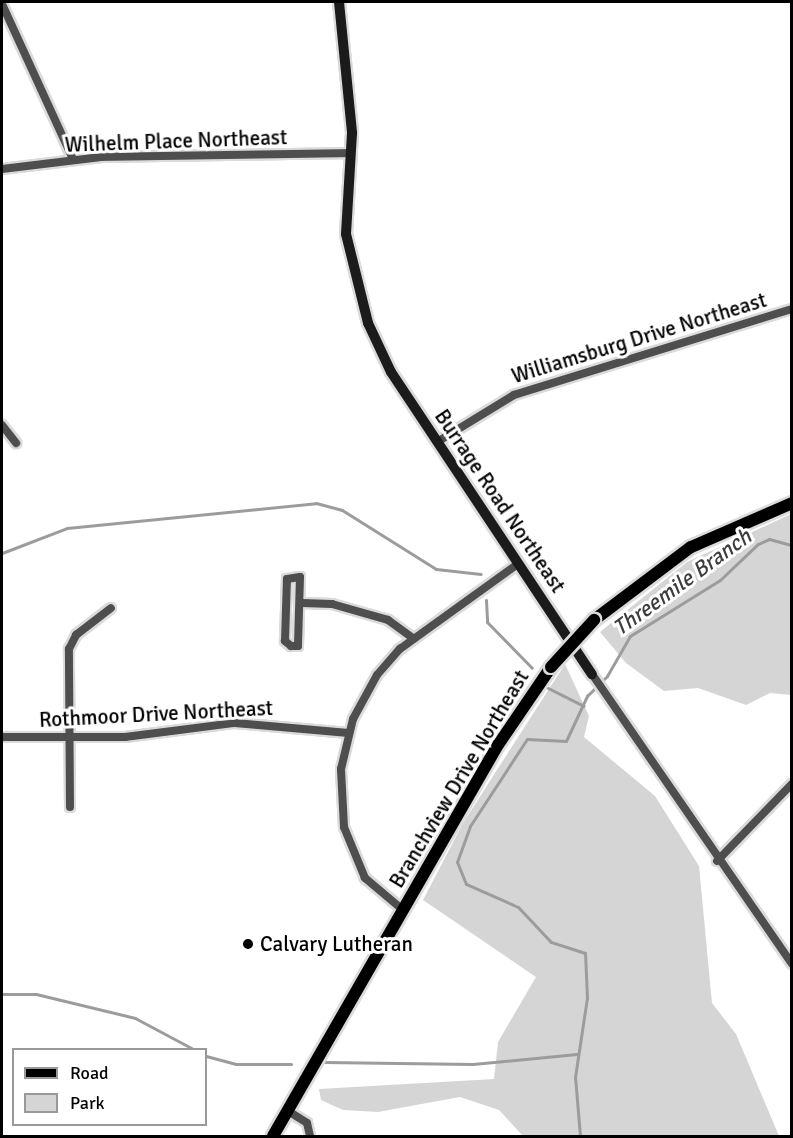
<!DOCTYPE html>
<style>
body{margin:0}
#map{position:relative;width:793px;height:1138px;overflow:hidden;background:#fff;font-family:Signika,sans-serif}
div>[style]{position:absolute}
.green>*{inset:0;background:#d5d5d5}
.stream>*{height:3px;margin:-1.5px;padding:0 1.5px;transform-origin:1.5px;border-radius:1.5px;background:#9c9c9c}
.roads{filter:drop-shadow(2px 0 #dbdbdb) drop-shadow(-2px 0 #dbdbdb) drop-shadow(0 2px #dbdbdb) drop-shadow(0 -2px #dbdbdb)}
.street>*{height:8px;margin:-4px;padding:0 4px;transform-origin:4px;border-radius:4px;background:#4e4e4e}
.secondary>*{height:10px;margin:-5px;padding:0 5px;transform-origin:5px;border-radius:5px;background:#1b1b1b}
.primary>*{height:12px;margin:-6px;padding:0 6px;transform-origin:6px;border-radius:6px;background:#000}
.bridges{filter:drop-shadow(2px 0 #dbdbdb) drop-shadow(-2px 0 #dbdbdb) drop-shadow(0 2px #dbdbdb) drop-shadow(0 -2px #dbdbdb)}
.primary-bridge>*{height:12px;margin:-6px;padding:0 6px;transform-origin:6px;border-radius:6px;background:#000}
.dots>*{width:16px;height:16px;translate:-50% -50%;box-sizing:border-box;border:3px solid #fff;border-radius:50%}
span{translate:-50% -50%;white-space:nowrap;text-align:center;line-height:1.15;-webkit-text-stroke:6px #fff;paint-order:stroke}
.street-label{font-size:21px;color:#000}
.poi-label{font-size:21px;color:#000}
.left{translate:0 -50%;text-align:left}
.water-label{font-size:22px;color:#3d3d3d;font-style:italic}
.frame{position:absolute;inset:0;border:3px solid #000;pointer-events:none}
.legend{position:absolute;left:12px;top:1048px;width:195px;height:78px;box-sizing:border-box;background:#fff;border:2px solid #999;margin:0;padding:8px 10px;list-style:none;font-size:18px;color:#000}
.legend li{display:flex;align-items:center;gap:12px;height:30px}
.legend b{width:30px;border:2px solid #999}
</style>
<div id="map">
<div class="green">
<i style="clip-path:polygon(791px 514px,791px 695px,770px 693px,746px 705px,698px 688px,664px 691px,626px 663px,600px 632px,687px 562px)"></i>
<i style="clip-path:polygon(565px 664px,589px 716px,584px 737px,655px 796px,699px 866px,712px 1003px,736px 1034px,779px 1136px,523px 1136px,499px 1110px,460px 1097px,378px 1112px,343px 1110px,321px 1100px,319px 1089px,494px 1079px,498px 1042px,536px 977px,423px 900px,463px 823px)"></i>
</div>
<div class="stream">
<i style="left:2px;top:553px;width:70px;rotate:-21deg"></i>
<i style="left:67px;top:528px;width:250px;rotate:-5.7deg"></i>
<i style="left:316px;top:503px;width:27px;rotate:15deg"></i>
<i style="left:342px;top:510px;width:111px;rotate:32.1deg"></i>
<i style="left:436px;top:569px;width:45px;rotate:6.3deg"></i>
<i style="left:486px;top:600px;width:22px;rotate:87deg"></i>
<i style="left:487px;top:622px;width:64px;rotate:45.6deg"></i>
<i style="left:546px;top:687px;width:42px;rotate:26.6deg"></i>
<i style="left:2px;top:994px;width:34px"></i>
<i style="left:36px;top:994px;width:102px;rotate:13.6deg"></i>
<i style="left:135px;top:1018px;width:68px;rotate:28.1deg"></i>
<i style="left:206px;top:1056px;width:31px;rotate:15deg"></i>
<i style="left:236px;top:1064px;width:55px"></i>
<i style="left:324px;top:1062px;width:149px;rotate:0.8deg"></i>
<i style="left:473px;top:1064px;width:104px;rotate:-5.5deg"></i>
<i style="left:580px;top:1136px;width:59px;rotate:-94.8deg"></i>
<i style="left:575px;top:1077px;width:80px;rotate:-81.4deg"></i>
<i style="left:587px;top:998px;width:45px;rotate:-92.5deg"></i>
<i style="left:585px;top:953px;width:36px;rotate:-162deg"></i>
<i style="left:551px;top:942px;width:48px;rotate:-133.3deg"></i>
<i style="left:518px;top:907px;width:57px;rotate:-156.1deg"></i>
<i style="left:466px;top:884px;width:24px;rotate:-112deg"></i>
<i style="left:457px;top:862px;width:38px;rotate:-70deg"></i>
<i style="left:470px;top:826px;width:104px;rotate:-56.8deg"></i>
<i style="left:527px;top:739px;width:39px;rotate:3deg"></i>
<i style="left:566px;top:741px;width:50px;rotate:-65deg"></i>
<i style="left:587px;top:696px;width:28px;rotate:-45deg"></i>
<i style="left:607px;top:676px;width:46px;rotate:-60.1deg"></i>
<i style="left:630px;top:636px;width:106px;rotate:-31.9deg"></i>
<i style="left:720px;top:580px;width:52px;rotate:-43.5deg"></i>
<i style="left:758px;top:544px;width:12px;rotate:-24deg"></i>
<i style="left:769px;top:539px;width:24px;rotate:15deg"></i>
</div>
<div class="roads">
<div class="street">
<i style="left:2px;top:4px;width:170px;rotate:65.4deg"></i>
<i style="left:2px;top:169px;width:100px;rotate:-6.9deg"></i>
<i style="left:101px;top:157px;width:250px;rotate:-0.9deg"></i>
<i style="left:2px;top:425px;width:23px;rotate:52deg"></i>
<i style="left:437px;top:442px;width:90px;rotate:-31.4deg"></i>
<i style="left:514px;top:395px;width:291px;rotate:-17.2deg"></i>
<i style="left:300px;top:577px;width:69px;rotate:91.7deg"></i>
<i style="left:298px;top:646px;width:7px;rotate:180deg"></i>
<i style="left:291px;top:646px;width:8px;rotate:-140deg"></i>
<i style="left:285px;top:641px;width:62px;rotate:-88.2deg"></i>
<i style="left:287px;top:579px;width:13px;rotate:-9deg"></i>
<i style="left:302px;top:603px;width:30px;rotate:2deg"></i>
<i style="left:332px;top:604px;width:58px;rotate:15.9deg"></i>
<i style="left:388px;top:620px;width:31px;rotate:36deg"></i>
<i style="left:592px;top:674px;width:352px;rotate:55.4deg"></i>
<i style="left:2px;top:737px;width:123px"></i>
<i style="left:125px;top:737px;width:111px;rotate:-7.3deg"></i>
<i style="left:235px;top:723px;width:114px;rotate:5deg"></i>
<i style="left:70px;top:807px;width:158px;rotate:-90.4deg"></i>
<i style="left:69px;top:649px;width:16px;rotate:-63deg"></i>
<i style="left:76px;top:635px;width:44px;rotate:-37.6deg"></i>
<i style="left:717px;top:861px;width:107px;rotate:-45.8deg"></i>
<i style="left:403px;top:910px;width:50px;rotate:-139.9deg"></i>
<i style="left:365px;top:878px;width:55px;rotate:-112.4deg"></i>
<i style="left:344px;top:827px;width:58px;rotate:-93deg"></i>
<i style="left:341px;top:769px;width:51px;rotate:-76.5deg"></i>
<i style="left:353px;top:719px;width:50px;rotate:-61.4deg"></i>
<i style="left:377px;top:675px;width:35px;rotate:-49deg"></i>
<i style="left:400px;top:649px;width:145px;rotate:-35.8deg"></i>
<i style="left:288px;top:1111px;width:22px;rotate:32deg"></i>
<i style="left:307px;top:1123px;width:13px;rotate:77deg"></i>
</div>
<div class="secondary">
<i style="left:339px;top:2px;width:132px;rotate:84.3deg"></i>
<i style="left:352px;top:133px;width:101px;rotate:93.4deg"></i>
<i style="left:346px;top:234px;width:92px;rotate:76.1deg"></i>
<i style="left:368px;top:323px;width:54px;rotate:64.9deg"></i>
<i style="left:391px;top:372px;width:363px;rotate:56.4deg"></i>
</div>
<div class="primary">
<i style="left:594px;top:620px;width:121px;rotate:-37deg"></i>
<i style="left:691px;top:547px;width:110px;rotate:-23.5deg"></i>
<i style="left:273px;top:1136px;width:451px;rotate:-60.1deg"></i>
<i style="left:498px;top:745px;width:94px;rotate:-55.8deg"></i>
</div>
</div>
<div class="bridges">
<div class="primary-bridge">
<i style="left:551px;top:667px;width:64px;rotate:-47.5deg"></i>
</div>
</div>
<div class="dots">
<i style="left:248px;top:944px;background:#000"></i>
</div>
<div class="street-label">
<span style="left:176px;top:141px;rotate:-2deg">Wilhelm Place Northeast</span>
<span style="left:639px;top:338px;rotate:-17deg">Williamsburg Drive Northeast</span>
<span style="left:500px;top:501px;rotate:56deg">Burrage Road Northeast</span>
<span style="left:156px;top:714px;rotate:-3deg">Rothmoor Drive Northeast</span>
<span style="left:459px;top:779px;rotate:-59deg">Branchview Drive Northeast</span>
</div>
<div class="poi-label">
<span class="left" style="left:260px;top:944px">Calvary Lutheran</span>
</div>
<div class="water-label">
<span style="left:682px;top:582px;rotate:-36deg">Threemile Branch</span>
</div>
<div class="frame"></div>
<ul class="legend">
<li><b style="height:8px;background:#000"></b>Road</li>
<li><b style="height:16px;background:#d5d5d5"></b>Park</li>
</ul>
</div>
